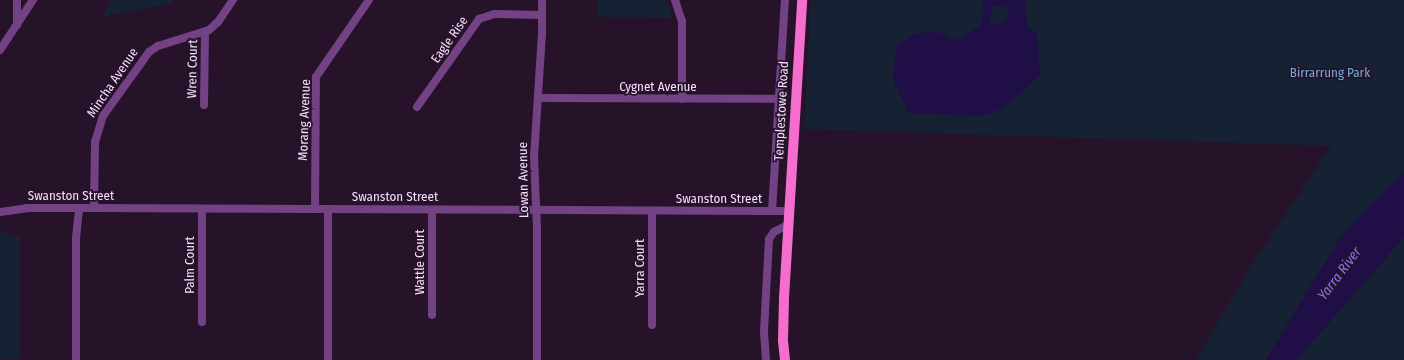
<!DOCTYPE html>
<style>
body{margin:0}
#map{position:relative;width:1404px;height:360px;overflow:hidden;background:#26132a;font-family:"Fira Sans Condensed",sans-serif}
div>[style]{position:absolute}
.green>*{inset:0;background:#162134}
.water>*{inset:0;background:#200f47}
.street>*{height:8px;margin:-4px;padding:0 4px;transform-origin:4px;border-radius:4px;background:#724285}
.primary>*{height:10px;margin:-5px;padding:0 5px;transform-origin:5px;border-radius:5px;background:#f56dcd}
span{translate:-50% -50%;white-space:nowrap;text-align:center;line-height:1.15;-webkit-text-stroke:3.5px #26132a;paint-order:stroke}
.street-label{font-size:13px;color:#f6defd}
.park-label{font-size:13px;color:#6eacd9}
.water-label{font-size:14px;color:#8574f5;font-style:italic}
</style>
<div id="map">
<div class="green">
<i style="clip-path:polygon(111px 0,174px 0,171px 4px,104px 16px,106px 8px)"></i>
<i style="clip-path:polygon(598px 0,666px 0,673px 18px,598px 17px)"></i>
<i style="clip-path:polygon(811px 0,1404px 0,1404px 172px,1341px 236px,1266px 360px,1196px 360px,1251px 266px,1331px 146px,804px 129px)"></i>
<i style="clip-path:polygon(0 231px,20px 237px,20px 359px,0 359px)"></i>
<i style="clip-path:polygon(1404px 237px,1404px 360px,1296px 360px,1373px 273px)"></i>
</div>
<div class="water">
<i style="clip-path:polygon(evenodd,982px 0,1025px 0,1027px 26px,1037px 34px,1040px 75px,1004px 108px,982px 116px,909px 113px,893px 80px,897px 45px,914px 34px,936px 31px,954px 40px,980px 27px,984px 10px,982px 0,1003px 4px,1010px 9px,1006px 21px,997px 24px,989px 22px,993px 7px,1003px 4px)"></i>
<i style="clip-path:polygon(1404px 172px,1404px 237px,1296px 360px,1266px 360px,1341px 236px)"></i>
</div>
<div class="street">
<i style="left:675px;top:0;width:22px;rotate:72deg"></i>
<i style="left:682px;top:21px;width:78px;rotate:90deg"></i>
<i style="left:17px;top:25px;width:25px;rotate:-90deg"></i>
<i style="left:0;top:50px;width:60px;rotate:-56.6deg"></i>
<i style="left:538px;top:98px;width:241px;rotate:0.2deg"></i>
<i style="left:204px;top:105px;width:73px;rotate:-89.2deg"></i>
<i style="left:417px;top:107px;width:108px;rotate:-54.8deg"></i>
<i style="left:479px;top:19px;width:16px;rotate:-18deg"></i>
<i style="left:494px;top:14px;width:48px;rotate:1.2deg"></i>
<i style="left:94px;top:208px;width:66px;rotate:-89.1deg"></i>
<i style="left:95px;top:142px;width:27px;rotate:-73deg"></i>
<i style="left:103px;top:116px;width:79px;rotate:-54.3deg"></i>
<i style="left:149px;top:52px;width:11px;rotate:-34deg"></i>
<i style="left:158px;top:46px;width:53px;rotate:-17.4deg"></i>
<i style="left:209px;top:30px;width:12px;rotate:-42deg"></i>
<i style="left:218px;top:22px;width:27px;rotate:-56deg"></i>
<i style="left:315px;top:209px;width:132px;rotate:-89.6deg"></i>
<i style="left:316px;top:77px;width:93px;rotate:-55.5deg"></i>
<i style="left:652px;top:211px;width:114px;rotate:90deg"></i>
<i style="left:772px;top:211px;width:211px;rotate:-86.5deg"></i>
<i style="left:0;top:212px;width:27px;rotate:-8deg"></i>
<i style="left:27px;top:208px;width:67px"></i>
<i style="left:94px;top:208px;width:696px;rotate:0.25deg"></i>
<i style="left:432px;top:315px;width:105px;rotate:-90deg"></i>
<i style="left:202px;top:322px;width:113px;rotate:-90deg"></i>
<i style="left:76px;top:360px;width:122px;rotate:-90deg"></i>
<i style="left:76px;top:238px;width:30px;rotate:-84deg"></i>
<i style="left:328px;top:360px;width:151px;rotate:-90deg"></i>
<i style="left:537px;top:360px;width:132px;rotate:-90deg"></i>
<i style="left:537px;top:228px;width:71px;rotate:-92.4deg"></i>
<i style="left:534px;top:157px;width:123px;rotate:-86.3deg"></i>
<i style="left:542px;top:34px;width:34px;rotate:-90deg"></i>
<i style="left:766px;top:360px;width:29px;rotate:-94deg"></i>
<i style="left:764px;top:331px;width:92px;rotate:-86.9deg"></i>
<i style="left:769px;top:239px;width:9px;rotate:-54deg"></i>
<i style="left:774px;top:232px;width:17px;rotate:-28deg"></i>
</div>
<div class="primary">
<i style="left:785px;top:360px;width:20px;rotate:-96deg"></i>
<i style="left:783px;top:340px;width:42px;rotate:-88.6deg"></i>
<i style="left:784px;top:298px;width:299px;rotate:-86.5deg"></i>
</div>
<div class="street-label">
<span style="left:450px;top:40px;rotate:-55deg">Eagle Rise</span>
<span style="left:193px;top:69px;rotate:-89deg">Wren Court</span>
<span style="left:113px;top:83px;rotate:-56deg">Mincha Avenue</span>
<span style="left:658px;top:87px">Cygnet Avenue</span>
<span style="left:782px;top:111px;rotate:-87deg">Templestowe Road</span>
<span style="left:305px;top:120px;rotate:-88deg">Morang Avenue</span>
<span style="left:524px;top:180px;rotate:-91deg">Lowan Avenue</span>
<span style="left:71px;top:196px">Swanston Street</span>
<span style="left:395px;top:197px">Swanston Street</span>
<span style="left:719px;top:199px">Swanston Street</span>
<span style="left:420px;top:262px;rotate:-90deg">Wattle Court</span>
<span style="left:190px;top:265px;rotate:-90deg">Palm Court</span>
<span style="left:640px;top:268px;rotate:-90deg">Yarra Court</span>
</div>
<div class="park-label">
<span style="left:1330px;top:73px">Birrarrung Park</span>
</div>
<div class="water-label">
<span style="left:1340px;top:274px;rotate:-53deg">Yarra River</span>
</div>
</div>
